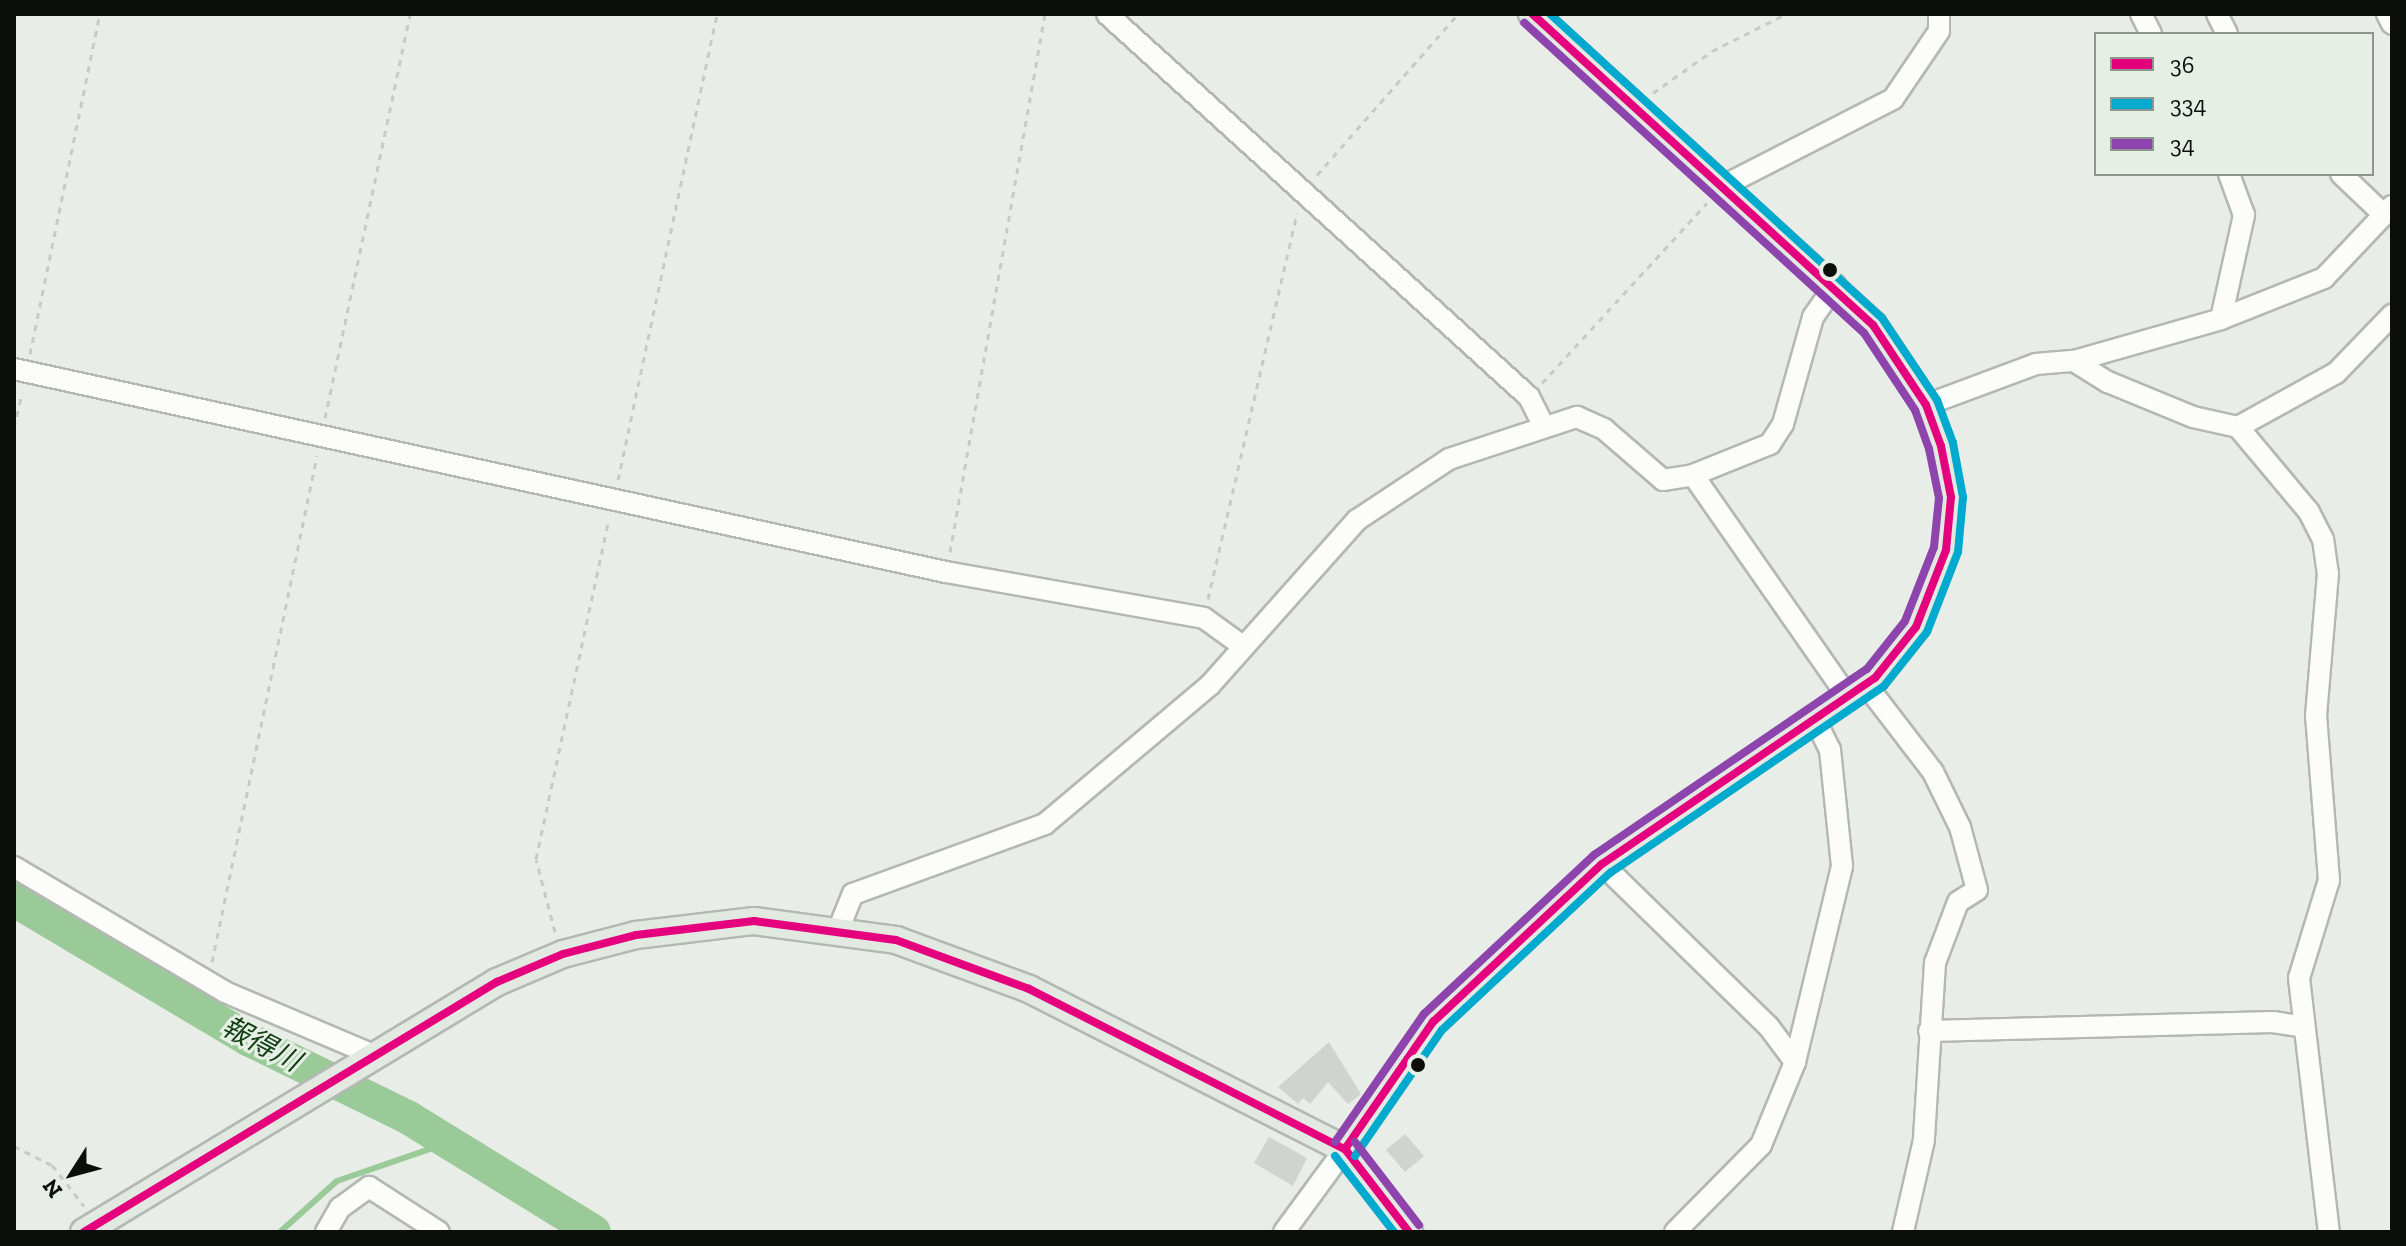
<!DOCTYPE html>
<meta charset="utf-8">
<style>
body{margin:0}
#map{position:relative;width:2406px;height:1246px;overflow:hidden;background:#e8ede7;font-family:"Zilla Slab","Noto Sans JP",serif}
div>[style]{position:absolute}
.stream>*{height:6px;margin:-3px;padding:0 3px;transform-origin:3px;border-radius:3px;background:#9bca99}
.river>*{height:34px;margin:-17px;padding:0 17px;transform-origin:17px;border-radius:17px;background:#9bca99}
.building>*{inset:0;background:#d0d4d0}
.path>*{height:3px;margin-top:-1.5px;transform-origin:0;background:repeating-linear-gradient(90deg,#c8cac8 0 6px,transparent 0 12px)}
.roads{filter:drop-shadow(2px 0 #b4b8b3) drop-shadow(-2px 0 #b4b8b3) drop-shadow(0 2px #b4b8b3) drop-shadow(0 -2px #b4b8b3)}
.minor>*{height:20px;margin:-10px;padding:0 10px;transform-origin:10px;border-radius:10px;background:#fcfcfb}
.major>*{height:26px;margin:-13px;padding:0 13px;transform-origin:13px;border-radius:13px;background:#e1e9e1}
.bus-1>*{height:8px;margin:-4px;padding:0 4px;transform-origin:4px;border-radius:4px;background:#e5007d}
.bus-2>*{height:8px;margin:-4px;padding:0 4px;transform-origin:4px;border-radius:4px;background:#00a9ce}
.bus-3>*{height:8px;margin:-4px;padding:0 4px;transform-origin:4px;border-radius:4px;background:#8e44ad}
.dots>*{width:22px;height:22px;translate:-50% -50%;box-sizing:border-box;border:4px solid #e6efe5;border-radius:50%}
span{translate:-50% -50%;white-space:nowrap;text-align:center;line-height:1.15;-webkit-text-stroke:6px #e6efe5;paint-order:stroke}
.water-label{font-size:28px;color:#134113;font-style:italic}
.frame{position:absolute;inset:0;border:16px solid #0b0e0a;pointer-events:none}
.legend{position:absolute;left:2094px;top:32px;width:280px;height:144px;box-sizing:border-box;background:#e6efe5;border:2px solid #8e958d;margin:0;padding:10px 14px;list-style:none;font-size:24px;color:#0b0e0a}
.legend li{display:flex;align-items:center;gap:16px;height:40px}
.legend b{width:40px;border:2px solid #8e958d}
.north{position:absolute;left:32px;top:1134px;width:80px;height:80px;-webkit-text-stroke:6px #e6efe5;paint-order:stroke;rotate:234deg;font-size:22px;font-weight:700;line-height:32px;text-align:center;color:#0b0e0a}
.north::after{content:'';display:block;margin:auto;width:28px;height:36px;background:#0b0e0a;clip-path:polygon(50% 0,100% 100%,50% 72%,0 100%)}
</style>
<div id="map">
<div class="stream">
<i style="left:280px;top:1232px;width:76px;rotate:-41.8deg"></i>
<i style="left:337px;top:1181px;width:120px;rotate:-19deg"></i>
</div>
<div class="river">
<i style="left:14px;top:900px;width:272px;rotate:30.7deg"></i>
<i style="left:248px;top:1039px;width:179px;rotate:26.1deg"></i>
<i style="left:409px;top:1118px;width:217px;rotate:31.6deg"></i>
</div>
<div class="building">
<i style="clip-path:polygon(1329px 1042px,1361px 1094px,1348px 1104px,1328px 1082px,1310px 1104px,1303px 1098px,1298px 1104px,1278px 1087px)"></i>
<i style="clip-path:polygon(1405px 1134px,1424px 1156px,1405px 1172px,1386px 1150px)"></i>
<i style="clip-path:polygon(1269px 1137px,1307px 1158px,1293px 1186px,1254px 1163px)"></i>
</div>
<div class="path">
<i style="left:1653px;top:93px;width:72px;rotate:-35.4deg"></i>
<i style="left:1712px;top:51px;width:83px;rotate:-26.6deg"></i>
<i style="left:1317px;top:175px;width:214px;rotate:-48.8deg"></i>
<i style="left:30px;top:354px;width:347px;rotate:-78.4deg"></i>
<i style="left:1542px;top:383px;width:244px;rotate:-47.5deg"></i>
<i style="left:325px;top:418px;width:413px;rotate:-78.1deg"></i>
<i style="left:14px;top:428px;width:36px;rotate:-77deg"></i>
<i style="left:618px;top:480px;width:476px;rotate:-78deg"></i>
<i style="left:950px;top:552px;width:546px;rotate:-79.99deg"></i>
<i style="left:1208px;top:599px;width:396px;rotate:-77deg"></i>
<i style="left:555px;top:932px;width:75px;rotate:-104.6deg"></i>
<i style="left:536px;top:859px;width:348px;rotate:-77.9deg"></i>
<i style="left:212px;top:962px;width:517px;rotate:-78.28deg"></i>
<i style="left:14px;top:1146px;width:42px;rotate:26.6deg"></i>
<i style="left:52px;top:1165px;width:52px;rotate:52deg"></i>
</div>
<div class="roads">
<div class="minor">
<i style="left:1107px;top:14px;width:570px;rotate:42.23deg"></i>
<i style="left:1529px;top:397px;width:30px;rotate:63deg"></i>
<i style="left:2141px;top:14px;width:22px;rotate:63deg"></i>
<i style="left:2217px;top:14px;width:22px;rotate:63deg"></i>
<i style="left:2387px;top:14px;width:11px;rotate:63deg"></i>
<i style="left:2341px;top:174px;width:59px;rotate:43.6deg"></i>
<i style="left:1723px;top:186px;width:191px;rotate:-27.1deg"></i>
<i style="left:1893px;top:99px;width:82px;rotate:-55.9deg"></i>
<i style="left:1939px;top:31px;width:17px;rotate:-90deg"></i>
<i style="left:2221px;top:319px;width:111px;rotate:-21.7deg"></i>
<i style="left:2324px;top:278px;width:99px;rotate:-46.6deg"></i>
<i style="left:2074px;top:361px;width:40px;rotate:32deg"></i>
<i style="left:2108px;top:382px;width:92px;rotate:22.4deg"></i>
<i style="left:2193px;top:417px;width:46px;rotate:12.5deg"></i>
<i style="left:2238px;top:427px;width:111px;rotate:50.1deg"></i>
<i style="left:2309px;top:512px;width:30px;rotate:63deg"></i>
<i style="left:2323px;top:539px;width:34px;rotate:82deg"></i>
<i style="left:2328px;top:573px;width:143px;rotate:94.8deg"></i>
<i style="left:2316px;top:715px;width:166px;rotate:85.5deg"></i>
<i style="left:2329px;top:880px;width:102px;rotate:107deg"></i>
<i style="left:2299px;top:978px;width:256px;rotate:83.3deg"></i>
<i style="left:14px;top:369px;width:954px;rotate:12.29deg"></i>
<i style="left:946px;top:572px;width:262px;rotate:10.1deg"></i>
<i style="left:1204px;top:618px;width:49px;rotate:35.9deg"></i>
<i style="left:1926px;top:405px;width:117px;rotate:-20.4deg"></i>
<i style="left:2036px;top:364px;width:38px;rotate:-5deg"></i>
<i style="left:2074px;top:361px;width:153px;rotate:-15.9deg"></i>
<i style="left:2221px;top:319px;width:107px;rotate:-77.5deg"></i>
<i style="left:2244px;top:215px;width:44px;rotate:-110.1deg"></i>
<i style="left:2238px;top:427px;width:112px;rotate:-28.9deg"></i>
<i style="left:2336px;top:373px;width:81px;rotate:-46deg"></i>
<i style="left:1693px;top:475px;width:273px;rotate:55.1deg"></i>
<i style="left:1867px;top:686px;width:108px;rotate:52.5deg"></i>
<i style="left:1933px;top:772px;width:61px;rotate:63.9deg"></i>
<i style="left:1960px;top:827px;width:65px;rotate:74.9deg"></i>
<i style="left:1977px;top:890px;width:22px;rotate:148deg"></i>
<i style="left:1958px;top:902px;width:65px;rotate:110.7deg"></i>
<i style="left:1935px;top:963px;width:177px;rotate:93.6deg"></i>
<i style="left:1924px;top:1140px;width:94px;rotate:102.9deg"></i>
<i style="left:1602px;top:864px;width:233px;rotate:44.3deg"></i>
<i style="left:1769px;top:1027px;width:44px;rotate:53.4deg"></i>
<i style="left:14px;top:867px;width:245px;rotate:30.6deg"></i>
<i style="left:225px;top:992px;width:164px;rotate:23deg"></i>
<i style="left:839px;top:928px;width:37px;rotate:-68deg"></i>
<i style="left:853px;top:894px;width:204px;rotate:-20deg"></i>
<i style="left:1045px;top:824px;width:216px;rotate:-40.1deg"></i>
<i style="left:1210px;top:685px;width:221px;rotate:-48.3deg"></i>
<i style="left:1357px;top:520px;width:110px;rotate:-33.5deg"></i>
<i style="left:1449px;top:459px;width:135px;rotate:-18.2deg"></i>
<i style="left:1577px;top:417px;width:30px;rotate:24deg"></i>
<i style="left:1604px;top:429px;width:78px;rotate:40.8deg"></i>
<i style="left:1663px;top:480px;width:30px;rotate:-9deg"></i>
<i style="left:1693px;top:475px;width:83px;rotate:-21.9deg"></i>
<i style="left:1770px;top:444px;width:24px;rotate:-57deg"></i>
<i style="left:1783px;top:424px;width:111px;rotate:-74.3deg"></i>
<i style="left:1813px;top:317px;width:39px;rotate:-55deg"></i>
<i style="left:1929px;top:1031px;width:344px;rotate:-1.5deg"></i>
<i style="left:2273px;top:1022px;width:30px;rotate:9deg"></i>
<i style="left:326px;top:1232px;width:28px;rotate:-60deg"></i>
<i style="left:340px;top:1208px;width:36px;rotate:-36deg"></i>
<i style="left:369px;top:1187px;width:83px;rotate:32.7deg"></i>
<i style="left:1284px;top:1232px;width:103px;rotate:-53.7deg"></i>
<i style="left:1675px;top:1232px;width:122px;rotate:-45.3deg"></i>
<i style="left:1761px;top:1145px;width:90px;rotate:-67.7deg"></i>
<i style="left:1795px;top:1062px;width:202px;rotate:-76.5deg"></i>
<i style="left:1842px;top:866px;width:117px;rotate:-95.9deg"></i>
<i style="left:1830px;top:750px;width:30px;rotate:-116deg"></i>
</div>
<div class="major">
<i style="left:1345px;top:1149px;width:155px;rotate:-55.3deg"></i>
<i style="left:1433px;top:1022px;width:231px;rotate:-43.1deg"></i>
<i style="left:1602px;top:864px;width:330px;rotate:-34.3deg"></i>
<i style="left:1875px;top:678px;width:65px;rotate:-51.2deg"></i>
<i style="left:1916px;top:627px;width:83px;rotate:-68.7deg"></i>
<i style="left:1946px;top:550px;width:53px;rotate:-84.6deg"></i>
<i style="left:1951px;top:497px;width:52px;rotate:-101.1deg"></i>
<i style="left:1941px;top:446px;width:44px;rotate:-110.1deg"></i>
<i style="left:1926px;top:405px;width:96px;rotate:-123.5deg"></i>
<i style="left:1873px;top:325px;width:462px;rotate:-137.6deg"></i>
<i style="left:84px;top:1232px;width:483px;rotate:-31.2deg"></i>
<i style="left:497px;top:982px;width:72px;rotate:-23deg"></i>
<i style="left:563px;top:954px;width:75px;rotate:-14.6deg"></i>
<i style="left:636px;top:935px;width:119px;rotate:-6.8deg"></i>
<i style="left:754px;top:921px;width:143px;rotate:7.6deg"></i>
<i style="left:896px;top:940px;width:142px;rotate:20.2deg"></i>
<i style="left:1029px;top:989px;width:354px;rotate:26.9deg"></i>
<i style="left:1345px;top:1149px;width:105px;rotate:52.4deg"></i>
</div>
</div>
<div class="bus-1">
<i style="left:1345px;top:1149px;width:155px;rotate:-55.3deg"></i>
<i style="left:1433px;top:1022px;width:231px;rotate:-43.1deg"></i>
<i style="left:1602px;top:864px;width:330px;rotate:-34.3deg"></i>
<i style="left:1875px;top:678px;width:65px;rotate:-51.2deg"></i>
<i style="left:1916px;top:627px;width:83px;rotate:-68.7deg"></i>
<i style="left:1946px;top:550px;width:53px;rotate:-84.6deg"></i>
<i style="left:1951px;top:497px;width:52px;rotate:-101.1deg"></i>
<i style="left:1941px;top:446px;width:44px;rotate:-110.1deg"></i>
<i style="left:1926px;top:405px;width:96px;rotate:-123.5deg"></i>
<i style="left:1873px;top:325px;width:462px;rotate:-137.6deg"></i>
<i style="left:84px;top:1232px;width:483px;rotate:-31.2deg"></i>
<i style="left:497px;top:982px;width:72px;rotate:-23deg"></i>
<i style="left:563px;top:954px;width:75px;rotate:-14.6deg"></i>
<i style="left:636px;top:935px;width:119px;rotate:-6.8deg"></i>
<i style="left:754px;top:921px;width:143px;rotate:7.6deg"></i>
<i style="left:896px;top:940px;width:142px;rotate:20.2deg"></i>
<i style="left:1029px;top:989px;width:354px;rotate:26.9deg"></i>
<i style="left:1345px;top:1149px;width:105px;rotate:52.4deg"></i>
</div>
<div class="bus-2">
<i style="left:1335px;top:1156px;width:96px;rotate:52.2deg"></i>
<i style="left:1355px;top:1156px;width:153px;rotate:-55.4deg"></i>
<i style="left:1442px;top:1030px;width:230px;rotate:-43.1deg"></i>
<i style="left:1610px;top:873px;width:332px;rotate:-34.3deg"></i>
<i style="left:1884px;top:686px;width:69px;rotate:-51.5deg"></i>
<i style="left:1927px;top:632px;width:86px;rotate:-68.8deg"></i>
<i style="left:1958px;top:552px;width:55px;rotate:-84.8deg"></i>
<i style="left:1963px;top:497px;width:55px;rotate:-100.5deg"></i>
<i style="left:1953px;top:443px;width:46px;rotate:-110.4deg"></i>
<i style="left:1937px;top:400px;width:99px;rotate:-123.9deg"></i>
<i style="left:1882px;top:318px;width:450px;rotate:-137.5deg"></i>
</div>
<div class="bus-3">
<i style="left:1335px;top:1142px;width:156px;rotate:-55.2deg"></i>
<i style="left:1424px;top:1014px;width:233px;rotate:-43.1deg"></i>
<i style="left:1594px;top:855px;width:330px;rotate:-34.3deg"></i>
<i style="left:1867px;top:669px;width:61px;rotate:-51.6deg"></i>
<i style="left:1905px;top:621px;width:79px;rotate:-68.6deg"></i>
<i style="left:1934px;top:547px;width:49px;rotate:-84.2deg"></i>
<i style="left:1939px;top:498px;width:50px;rotate:-101.5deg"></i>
<i style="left:1929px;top:449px;width:41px;rotate:-109.7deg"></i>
<i style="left:1915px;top:410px;width:92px;rotate:-123.5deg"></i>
<i style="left:1864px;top:333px;width:460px;rotate:-137.6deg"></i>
<i style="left:1355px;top:1142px;width:105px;rotate:52.4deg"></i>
</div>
<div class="dots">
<i style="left:1830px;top:270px;background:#0b0e0a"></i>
<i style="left:1418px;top:1065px;background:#0b0e0a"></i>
</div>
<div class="water-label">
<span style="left:261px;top:1044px;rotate:28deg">報得川</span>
</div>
<div class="frame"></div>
<ul class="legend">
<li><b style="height:10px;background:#e5007d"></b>36</li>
<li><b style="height:10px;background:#00a9ce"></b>334</li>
<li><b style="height:10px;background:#8e44ad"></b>34</li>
</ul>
<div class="north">N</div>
</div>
